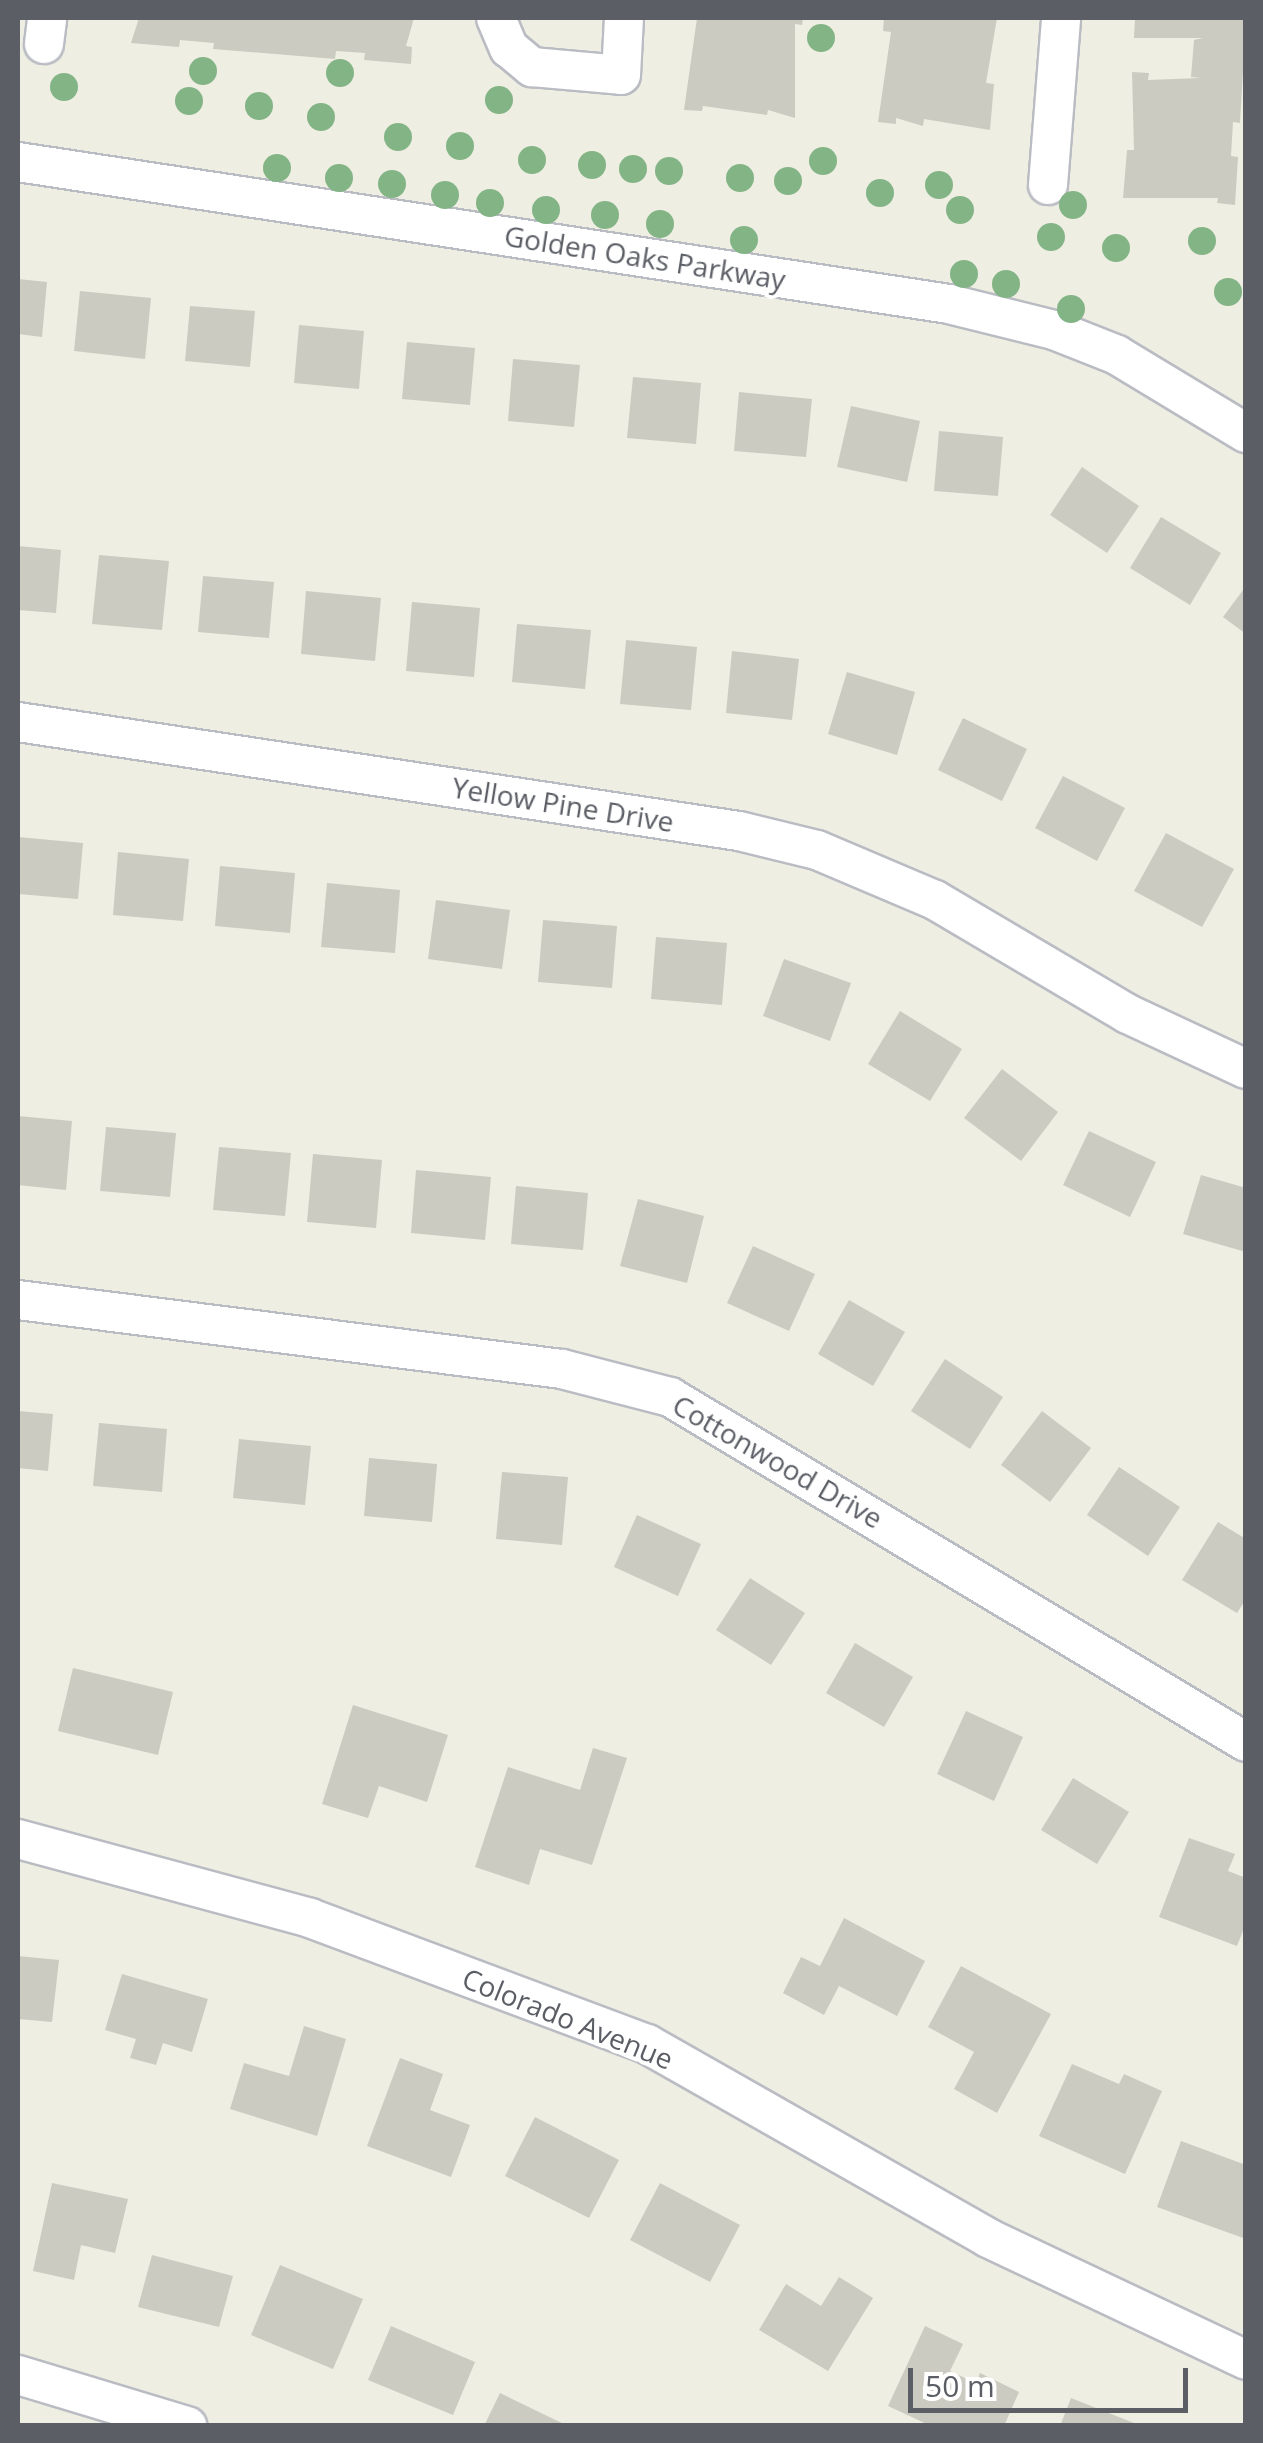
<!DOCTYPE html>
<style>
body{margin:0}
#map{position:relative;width:1263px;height:2443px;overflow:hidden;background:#efeee3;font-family:"Open Sans",sans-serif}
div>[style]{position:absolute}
.building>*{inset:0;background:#cccbc1}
.roads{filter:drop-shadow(2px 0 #babcc3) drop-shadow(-2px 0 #babcc3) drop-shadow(0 2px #babcc3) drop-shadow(0 -2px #babcc3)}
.street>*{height:38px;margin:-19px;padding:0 19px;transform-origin:19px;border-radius:19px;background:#fff}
.trees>*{width:28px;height:28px;margin:-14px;border-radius:50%;background:#83b486}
span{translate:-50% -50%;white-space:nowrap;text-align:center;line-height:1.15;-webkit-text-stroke:8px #fff;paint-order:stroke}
.street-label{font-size:28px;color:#5b5e65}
.frame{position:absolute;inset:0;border:20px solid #5b5e65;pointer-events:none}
.scale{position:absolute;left:908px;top:2368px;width:280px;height:45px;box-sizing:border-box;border:5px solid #5b5e65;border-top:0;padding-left:12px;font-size:30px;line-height:35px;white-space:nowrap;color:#5b5e65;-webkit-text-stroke:8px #fff;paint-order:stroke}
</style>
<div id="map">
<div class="building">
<i style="clip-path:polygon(139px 18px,414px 18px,406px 46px,412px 47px,411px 64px,364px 60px,365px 53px,336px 51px,335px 59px,213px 49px,214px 43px,180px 40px,179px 47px,131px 43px)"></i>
<i style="clip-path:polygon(697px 18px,803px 18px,802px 25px,795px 24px,795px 118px,768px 110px,767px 115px,703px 106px,702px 111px,684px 110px)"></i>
<i style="clip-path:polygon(884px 18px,997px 18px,986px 83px,994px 84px,990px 130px,924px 119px,923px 126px,896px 118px,896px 124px,878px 122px,891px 32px,883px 31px)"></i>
<i style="clip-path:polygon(1135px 18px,1246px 18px,1240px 123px,1233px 122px,1231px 156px,1238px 157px,1235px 205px,1217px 203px,1218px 198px,1123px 198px,1127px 150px,1134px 150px,1132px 72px,1149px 73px,1148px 80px,1201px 78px,1191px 77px,1194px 40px,1203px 38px,1134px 38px)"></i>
<i style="clip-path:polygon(18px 279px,47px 282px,42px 337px,18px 334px)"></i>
<i style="clip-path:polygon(80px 291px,151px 298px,145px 359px,74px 351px)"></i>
<i style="clip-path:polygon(190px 306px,255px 311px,250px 367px,185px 361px)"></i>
<i style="clip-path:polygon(299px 325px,364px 331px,359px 389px,294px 383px)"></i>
<i style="clip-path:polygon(407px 342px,475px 348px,470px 405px,402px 399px)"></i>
<i style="clip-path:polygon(513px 359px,580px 365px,574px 427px,508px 421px)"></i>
<i style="clip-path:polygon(633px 377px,701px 383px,696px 444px,627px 438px)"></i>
<i style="clip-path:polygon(739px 392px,812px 399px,806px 457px,734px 451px)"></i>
<i style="clip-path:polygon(851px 406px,920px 421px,907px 482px,837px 467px)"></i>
<i style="clip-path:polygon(939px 431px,1003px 437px,998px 496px,934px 491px)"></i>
<i style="clip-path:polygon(1082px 467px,1139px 506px,1107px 553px,1050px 515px)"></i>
<i style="clip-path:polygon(1161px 517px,1221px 553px,1190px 605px,1130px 568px)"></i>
<i style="clip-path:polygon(18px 546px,61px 550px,56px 613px,18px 610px)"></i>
<i style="clip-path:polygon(99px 555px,169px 561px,162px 630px,92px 624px)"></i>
<i style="clip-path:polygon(203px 576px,274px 582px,269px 638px,198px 632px)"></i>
<i style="clip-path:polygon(1246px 586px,1246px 634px,1223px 617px)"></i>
<i style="clip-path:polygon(306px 591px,381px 598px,375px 661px,301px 654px)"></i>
<i style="clip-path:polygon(412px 602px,480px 608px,474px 677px,406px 671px)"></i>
<i style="clip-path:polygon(517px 624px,591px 630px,585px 689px,512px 682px)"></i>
<i style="clip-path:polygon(626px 640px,697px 647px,691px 710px,620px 704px)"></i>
<i style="clip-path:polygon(732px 651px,799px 659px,792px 720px,726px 713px)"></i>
<i style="clip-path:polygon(847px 672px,915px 692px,897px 755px,828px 734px)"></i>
<i style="clip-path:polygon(963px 718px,1027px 749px,1002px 801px,938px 770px)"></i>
<i style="clip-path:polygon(1063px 776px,1125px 808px,1097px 861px,1035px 828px)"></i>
<i style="clip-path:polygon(1166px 833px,1234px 869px,1202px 927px,1134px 891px)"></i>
<i style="clip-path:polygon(18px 837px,83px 843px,78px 899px,18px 894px)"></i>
<i style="clip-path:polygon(118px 852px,189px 859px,183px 921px,113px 915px)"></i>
<i style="clip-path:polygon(220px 866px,295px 873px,290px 933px,215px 926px)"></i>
<i style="clip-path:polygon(327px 883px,400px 890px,395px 953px,321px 947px)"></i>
<i style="clip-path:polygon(436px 900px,510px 910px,502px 969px,428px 959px)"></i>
<i style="clip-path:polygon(543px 920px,617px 926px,612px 988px,538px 982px)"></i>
<i style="clip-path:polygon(656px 937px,727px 943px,722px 1005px,651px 999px)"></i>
<i style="clip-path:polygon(784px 959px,851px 983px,830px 1041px,763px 1016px)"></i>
<i style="clip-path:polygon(900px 1011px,962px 1049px,930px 1101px,868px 1064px)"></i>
<i style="clip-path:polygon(1002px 1069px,1058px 1112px,1021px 1161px,964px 1118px)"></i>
<i style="clip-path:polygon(18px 1116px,72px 1121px,66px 1190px,18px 1185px)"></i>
<i style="clip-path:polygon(106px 1127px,176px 1133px,170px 1197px,100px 1191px)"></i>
<i style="clip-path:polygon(1089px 1131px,1156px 1162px,1130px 1217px,1063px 1185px)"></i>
<i style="clip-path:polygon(219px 1147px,291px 1153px,285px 1216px,213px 1210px)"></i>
<i style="clip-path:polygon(313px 1154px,382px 1160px,376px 1228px,307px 1222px)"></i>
<i style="clip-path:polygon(416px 1170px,491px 1177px,485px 1240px,411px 1233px)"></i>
<i style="clip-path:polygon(1201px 1175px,1246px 1188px,1246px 1252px,1183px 1234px)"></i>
<i style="clip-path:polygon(516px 1186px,588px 1193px,583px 1250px,511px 1244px)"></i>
<i style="clip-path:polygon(638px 1199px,704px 1216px,687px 1283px,620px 1266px)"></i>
<i style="clip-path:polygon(753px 1246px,815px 1274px,789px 1331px,727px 1303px)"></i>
<i style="clip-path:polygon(849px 1300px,905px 1332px,873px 1386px,818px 1354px)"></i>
<i style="clip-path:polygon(945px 1359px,1003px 1397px,970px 1449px,911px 1411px)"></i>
<i style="clip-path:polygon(18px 1411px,53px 1414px,48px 1471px,18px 1468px)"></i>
<i style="clip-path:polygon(1042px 1411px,1091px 1448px,1050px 1502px,1001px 1465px)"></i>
<i style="clip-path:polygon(99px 1423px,167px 1429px,162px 1492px,93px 1486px)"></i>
<i style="clip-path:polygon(239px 1439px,311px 1446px,305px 1505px,233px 1498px)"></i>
<i style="clip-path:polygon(369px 1458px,437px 1464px,432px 1522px,364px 1516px)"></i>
<i style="clip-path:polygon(1119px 1467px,1180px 1507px,1148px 1556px,1087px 1515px)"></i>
<i style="clip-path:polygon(502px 1472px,568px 1477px,562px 1545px,496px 1539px)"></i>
<i style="clip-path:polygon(637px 1515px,701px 1544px,678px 1596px,614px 1567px)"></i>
<i style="clip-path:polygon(1218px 1522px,1246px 1539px,1246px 1599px,1237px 1613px,1182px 1580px)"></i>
<i style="clip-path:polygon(750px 1578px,805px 1613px,771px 1665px,716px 1630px)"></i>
<i style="clip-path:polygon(855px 1643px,913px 1677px,884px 1727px,826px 1693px)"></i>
<i style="clip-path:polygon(73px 1668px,173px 1692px,158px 1755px,58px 1731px)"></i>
<i style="clip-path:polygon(353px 1705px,448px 1735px,427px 1802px,379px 1786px,368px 1818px,322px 1804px)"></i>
<i style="clip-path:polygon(966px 1711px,1023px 1737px,994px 1801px,937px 1774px)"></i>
<i style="clip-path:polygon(593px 1748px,627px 1758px,592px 1865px,540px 1849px,529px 1885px,475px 1867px,508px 1767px,580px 1790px)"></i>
<i style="clip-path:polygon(1073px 1778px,1129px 1812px,1097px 1864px,1041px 1830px)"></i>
<i style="clip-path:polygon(1189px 1838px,1235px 1854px,1228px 1871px,1246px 1878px,1246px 1923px,1237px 1946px,1159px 1917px)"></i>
<i style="clip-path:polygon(844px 1918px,925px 1961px,897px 2016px,839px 1986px,824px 2015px,783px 1993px,801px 1957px,820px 1966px)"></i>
<i style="clip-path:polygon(18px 1956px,59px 1960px,52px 2022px,18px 2019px)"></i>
<i style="clip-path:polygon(961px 1966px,1051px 2014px,997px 2113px,954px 2089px,974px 2052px,928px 2027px)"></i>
<i style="clip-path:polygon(122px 1974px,208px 1999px,192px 2052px,163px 2043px,156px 2065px,130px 2058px,136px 2039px,105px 2030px)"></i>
<i style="clip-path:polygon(304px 2026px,346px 2039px,317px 2136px,230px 2109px,244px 2063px,289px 2076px)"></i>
<i style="clip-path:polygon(400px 2058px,443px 2074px,430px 2110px,470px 2125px,451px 2177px,367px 2146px)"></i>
<i style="clip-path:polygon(1072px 2064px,1119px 2084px,1124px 2074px,1162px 2091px,1125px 2174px,1039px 2136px)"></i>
<i style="clip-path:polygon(535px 2117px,619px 2160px,589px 2218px,505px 2176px)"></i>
<i style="clip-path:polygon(1181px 2141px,1246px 2165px,1246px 2239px,1157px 2207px)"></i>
<i style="clip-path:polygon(52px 2183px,128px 2199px,115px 2253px,81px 2245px,74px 2280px,33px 2271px)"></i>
<i style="clip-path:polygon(660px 2183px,740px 2225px,710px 2282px,630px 2240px)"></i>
<i style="clip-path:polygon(152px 2255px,233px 2276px,219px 2327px,138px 2307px)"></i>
<i style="clip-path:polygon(280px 2265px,363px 2299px,333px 2369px,251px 2335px)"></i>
<i style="clip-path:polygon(839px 2277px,873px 2298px,828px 2371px,759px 2330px,786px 2284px,821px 2306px)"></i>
<i style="clip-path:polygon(391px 2326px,475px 2362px,453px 2415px,368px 2380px)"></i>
<i style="clip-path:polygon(925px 2326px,963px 2344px,950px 2371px,976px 2383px,980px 2373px,1019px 2392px,1004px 2426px,931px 2426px,888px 2406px)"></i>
<i style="clip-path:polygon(500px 2393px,568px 2426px,484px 2426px)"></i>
<i style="clip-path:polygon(1071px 2398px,1139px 2425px,1139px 2426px,1060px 2426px)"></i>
</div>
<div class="roads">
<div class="street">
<i style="left:496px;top:18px;width:33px;rotate:67deg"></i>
<i style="left:509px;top:48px;width:30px;rotate:40deg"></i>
<i style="left:532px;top:67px;width:89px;rotate:5.1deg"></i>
<i style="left:621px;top:75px;width:57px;rotate:-87deg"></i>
<i style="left:44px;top:44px;width:26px;rotate:-83deg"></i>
<i style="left:18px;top:162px;width:942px;rotate:8.67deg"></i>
<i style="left:949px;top:304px;width:108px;rotate:13.9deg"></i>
<i style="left:1054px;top:330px;width:68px;rotate:21.6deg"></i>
<i style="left:1117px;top:355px;width:151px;rotate:31.2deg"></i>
<i style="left:1048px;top:185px;width:168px;rotate:-85.5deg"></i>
<i style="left:18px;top:722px;width:729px;rotate:8.6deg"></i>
<i style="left:739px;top:831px;width:80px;rotate:13.7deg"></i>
<i style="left:817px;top:850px;width:128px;rotate:23deg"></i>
<i style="left:935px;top:900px;width:224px;rotate:30.6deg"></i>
<i style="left:1128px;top:1014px;width:130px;rotate:25deg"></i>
<i style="left:18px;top:1300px;width:548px;rotate:7.23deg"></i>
<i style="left:562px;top:1369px;width:112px;rotate:14.5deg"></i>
<i style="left:670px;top:1397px;width:671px;rotate:30.92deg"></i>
<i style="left:18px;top:1839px;width:302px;rotate:15.1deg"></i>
<i style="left:310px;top:1918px;width:360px;rotate:20.5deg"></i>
<i style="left:647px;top:2044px;width:392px;rotate:29.6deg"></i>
<i style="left:988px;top:2238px;width:285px;rotate:25.3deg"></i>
<i style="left:18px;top:2375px;width:177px;rotate:16.8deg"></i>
</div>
</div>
<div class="trees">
<i style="left:821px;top:38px"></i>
<i style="left:203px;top:71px"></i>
<i style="left:340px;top:73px"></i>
<i style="left:64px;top:87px"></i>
<i style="left:499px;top:100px"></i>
<i style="left:189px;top:101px"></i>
<i style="left:259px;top:106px"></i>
<i style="left:321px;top:117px"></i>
<i style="left:398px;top:137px"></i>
<i style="left:460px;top:146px"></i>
<i style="left:532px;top:160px"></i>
<i style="left:823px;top:161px"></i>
<i style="left:592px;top:165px"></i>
<i style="left:277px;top:168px"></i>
<i style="left:633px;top:169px"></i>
<i style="left:669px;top:171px"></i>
<i style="left:339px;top:178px"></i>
<i style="left:740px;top:178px"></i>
<i style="left:788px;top:181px"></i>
<i style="left:392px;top:184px"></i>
<i style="left:939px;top:185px"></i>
<i style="left:880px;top:193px"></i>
<i style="left:445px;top:195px"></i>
<i style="left:490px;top:203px"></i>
<i style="left:1073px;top:205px"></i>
<i style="left:546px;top:210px"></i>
<i style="left:960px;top:210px"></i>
<i style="left:605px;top:215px"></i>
<i style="left:660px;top:224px"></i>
<i style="left:1051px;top:237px"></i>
<i style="left:744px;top:240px"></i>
<i style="left:1202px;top:241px"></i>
<i style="left:1116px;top:248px"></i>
<i style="left:964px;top:274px"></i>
<i style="left:1006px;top:284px"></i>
<i style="left:1228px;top:292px"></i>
<i style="left:1071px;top:309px"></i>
</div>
<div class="street-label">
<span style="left:645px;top:257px;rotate:9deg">Golden Oaks Parkway</span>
<span style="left:563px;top:804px;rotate:9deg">Yellow Pine Drive</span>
<span style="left:778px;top:1461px;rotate:30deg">Cottonwood Drive</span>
<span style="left:568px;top:2018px;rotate:22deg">Colorado Avenue</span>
</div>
<div class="frame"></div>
<div class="scale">50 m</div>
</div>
